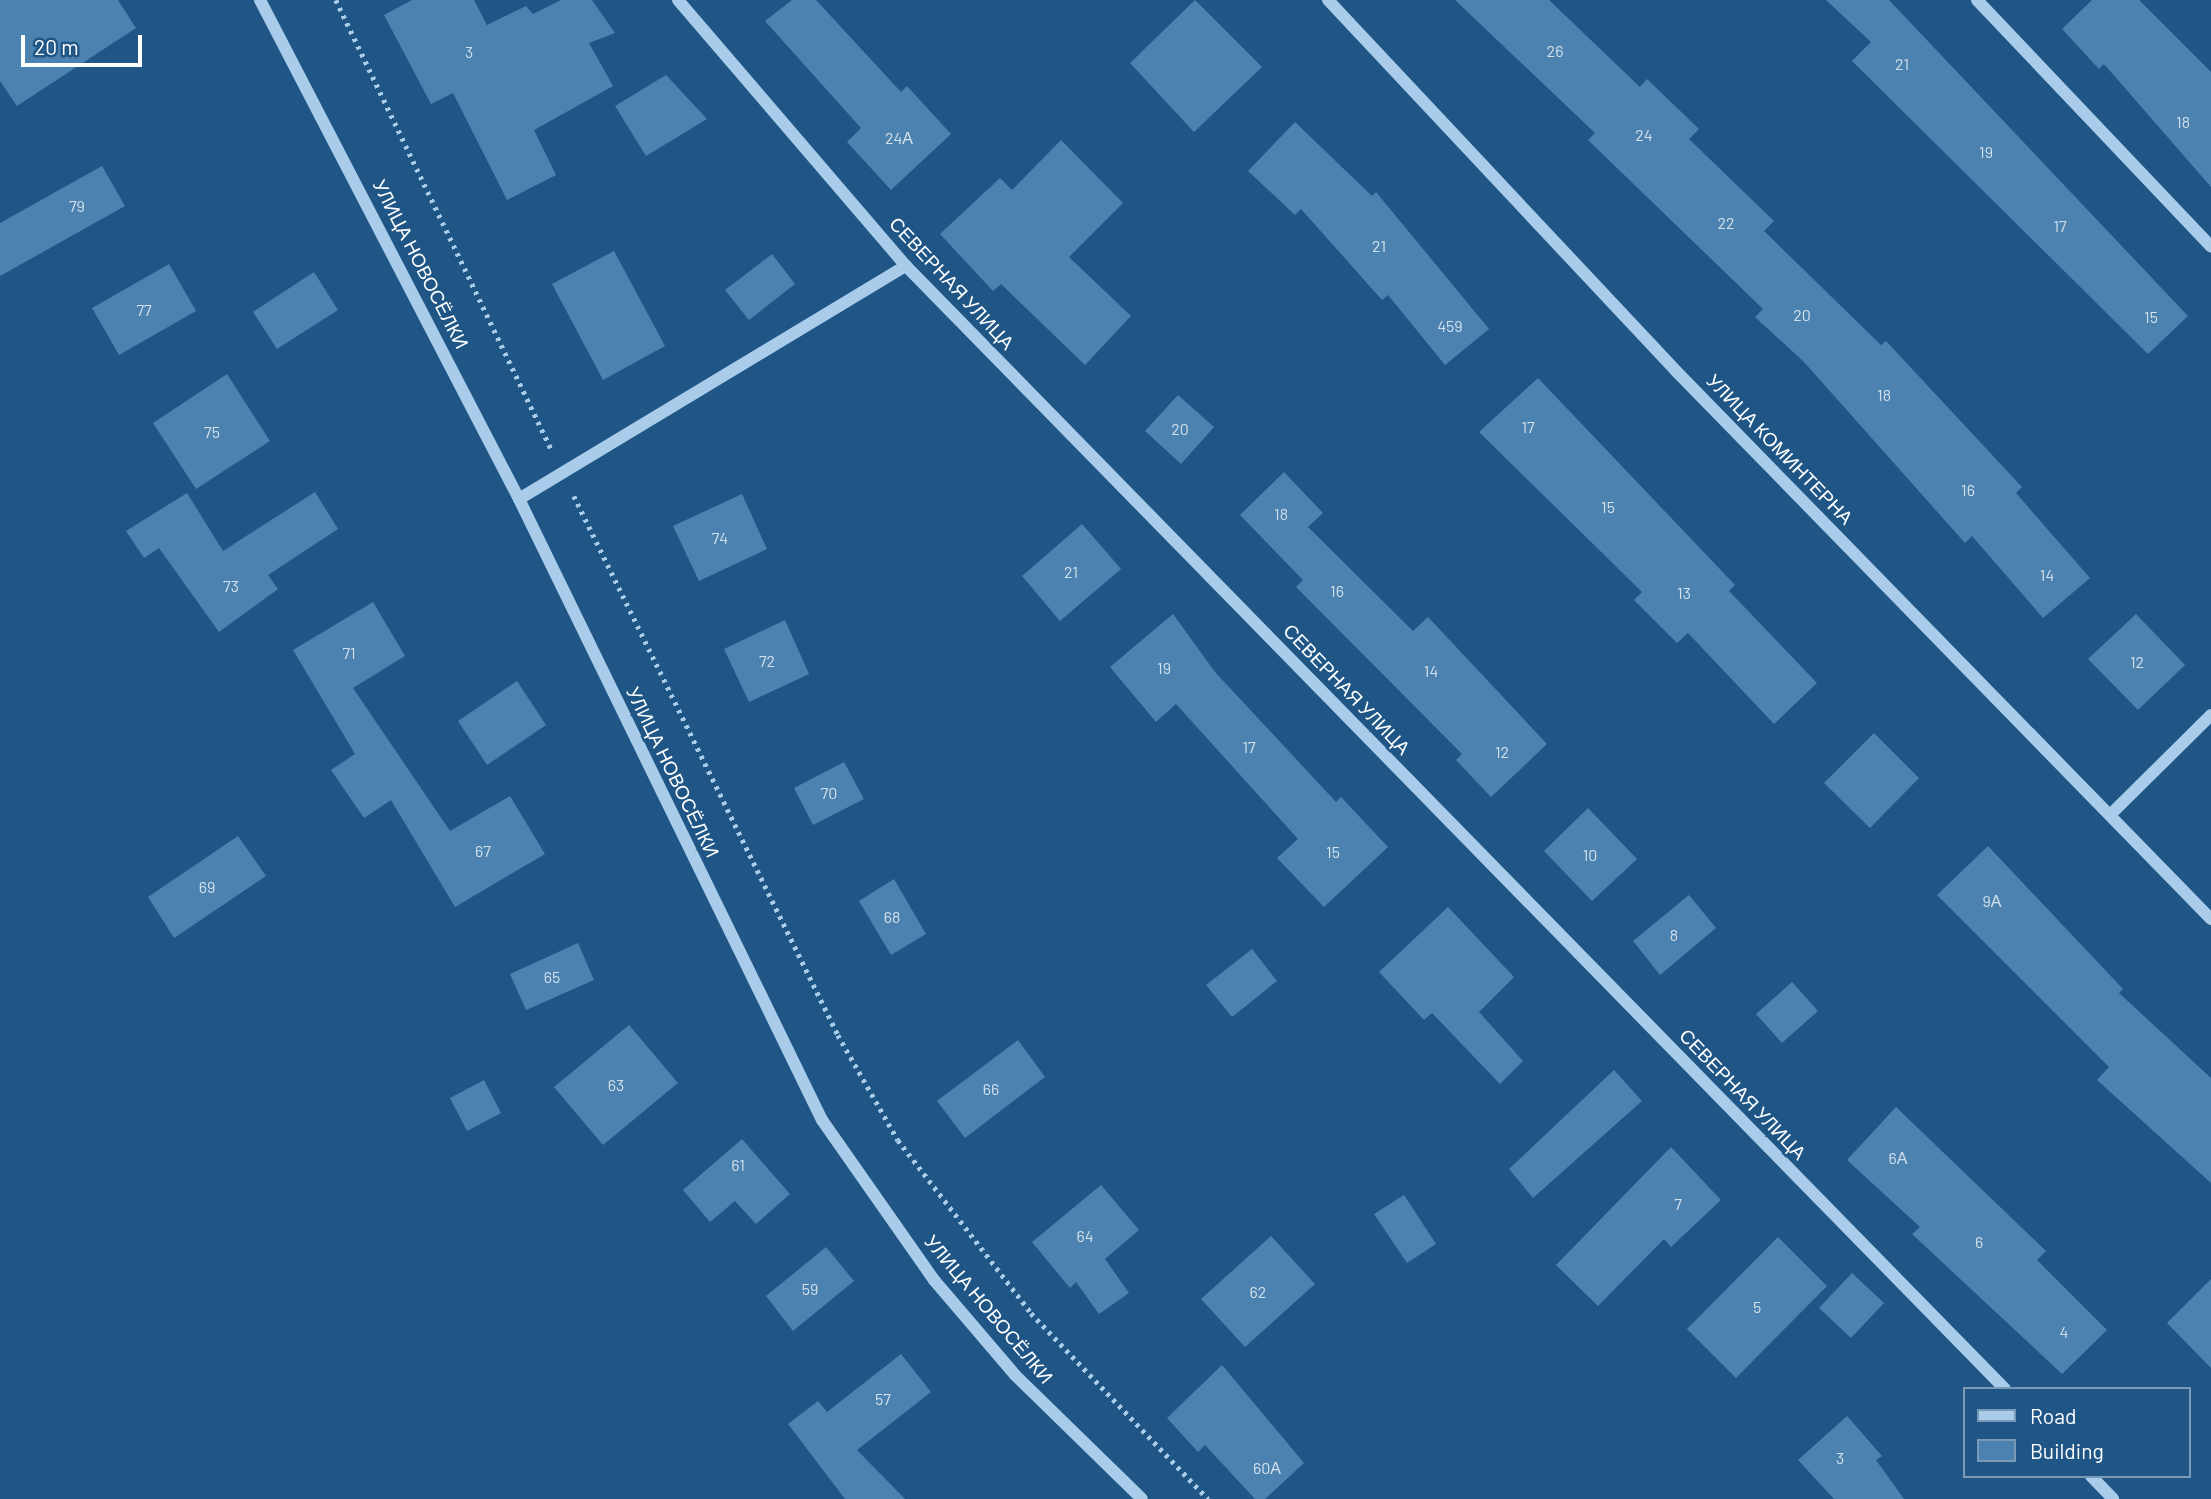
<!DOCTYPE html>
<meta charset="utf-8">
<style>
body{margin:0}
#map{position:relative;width:2211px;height:1499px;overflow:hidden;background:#1f5686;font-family:Barlow,sans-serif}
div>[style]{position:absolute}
.building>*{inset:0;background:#4b82b0}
.path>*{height:4.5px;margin-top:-2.25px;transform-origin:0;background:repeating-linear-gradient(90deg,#a8ccea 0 3.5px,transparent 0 8.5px)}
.minor>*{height:12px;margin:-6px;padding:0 6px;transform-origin:6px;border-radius:6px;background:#a8ccea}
span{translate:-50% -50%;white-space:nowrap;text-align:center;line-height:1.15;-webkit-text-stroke:5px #1f5686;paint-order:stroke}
.number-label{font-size:16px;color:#d2e0eb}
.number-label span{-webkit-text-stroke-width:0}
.street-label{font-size:19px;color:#fff}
.legend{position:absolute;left:1963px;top:1387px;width:228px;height:91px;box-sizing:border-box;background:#1f5686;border:2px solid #799ab6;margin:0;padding:9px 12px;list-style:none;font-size:21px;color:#fff}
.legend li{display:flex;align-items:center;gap:14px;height:35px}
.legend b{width:35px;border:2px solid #799ab6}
.scale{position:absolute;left:21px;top:35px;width:121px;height:32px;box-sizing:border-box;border:4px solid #fff;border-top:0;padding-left:9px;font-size:21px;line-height:24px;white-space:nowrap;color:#fff;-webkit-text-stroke:5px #1f5686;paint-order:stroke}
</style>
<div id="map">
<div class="building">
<i style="clip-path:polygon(0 0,118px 0,136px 28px,17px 106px,0 81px)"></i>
<i style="clip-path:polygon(412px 0,474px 0,487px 25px,526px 6px,533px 14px,561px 0,592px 0,615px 33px,589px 43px,613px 86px,534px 130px,556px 175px,507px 200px,453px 93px,431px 104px,384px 15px)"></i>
<i style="clip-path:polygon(792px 0,816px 0,901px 92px,907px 86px,951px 134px,891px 190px,847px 142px,861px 128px,765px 21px)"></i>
<i style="clip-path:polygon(1195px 0,1262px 67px,1194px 132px,1130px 63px)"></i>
<i style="clip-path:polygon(1455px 0,1549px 0,1640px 87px,1647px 79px,1699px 129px,1689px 139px,1774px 221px,1764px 231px,1881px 345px,1886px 341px,2022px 487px,2016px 493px,2090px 578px,2043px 618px,1972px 536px,1965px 543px,1804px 362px,1755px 317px,1763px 309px,1588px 140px,1595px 133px)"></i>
<i style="clip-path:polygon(1826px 0,1889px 0,2188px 316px,2148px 354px,1852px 61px,1871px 42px)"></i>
<i style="clip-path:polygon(2092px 0,2139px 0,2211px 72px,2211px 187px,2104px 64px,2099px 69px,2062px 29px)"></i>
<i style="clip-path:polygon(666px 75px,707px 119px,646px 156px,615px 106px)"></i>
<i style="clip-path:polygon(1295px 122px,1372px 196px,1376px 192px,1489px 329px,1445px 365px,1388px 295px,1382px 300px,1301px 209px,1295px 215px,1248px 171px)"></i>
<i style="clip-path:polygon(1061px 140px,1123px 203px,1069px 257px,1131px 316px,1085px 365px,1001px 284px,993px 291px,940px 234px,1000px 178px,1012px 190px)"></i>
<i style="clip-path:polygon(102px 166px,125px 206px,0 276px,0 223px)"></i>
<i style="clip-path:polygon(614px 251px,665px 346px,603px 380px,552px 284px)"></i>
<i style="clip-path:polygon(772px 254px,795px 284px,749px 320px,725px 290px)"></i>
<i style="clip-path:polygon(169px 264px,196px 311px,119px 355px,92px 308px)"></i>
<i style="clip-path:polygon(314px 272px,338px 310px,277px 349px,253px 312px)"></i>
<i style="clip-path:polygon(227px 374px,270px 441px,196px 489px,153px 423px)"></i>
<i style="clip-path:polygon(1538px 378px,1735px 585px,1729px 591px,1817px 683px,1774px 724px,1688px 633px,1677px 643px,1634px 600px,1642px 592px,1479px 432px)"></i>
<i style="clip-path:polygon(1178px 395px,1214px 427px,1181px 464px,1145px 431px)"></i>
<i style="clip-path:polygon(1284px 472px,1323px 513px,1308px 527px,1413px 631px,1428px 617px,1547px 744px,1491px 797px,1456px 760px,1462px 754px,1296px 587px,1303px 580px,1240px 515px)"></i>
<i style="clip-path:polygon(315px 492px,338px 529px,268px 575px,278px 589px,219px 632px,159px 548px,144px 558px,126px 531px,187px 493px,223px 551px)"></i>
<i style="clip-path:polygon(742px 494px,767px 549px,699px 581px,673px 526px)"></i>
<i style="clip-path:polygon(1082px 524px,1121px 569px,1060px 621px,1022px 576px)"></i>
<i style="clip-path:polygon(373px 602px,405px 656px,353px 688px,450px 831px,510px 796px,545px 854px,455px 907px,391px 800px,364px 818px,331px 770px,355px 754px,293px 650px)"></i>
<i style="clip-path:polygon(1173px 614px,1215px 672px,1336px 802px,1341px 797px,1388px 847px,1324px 907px,1277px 858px,1298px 839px,1176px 704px,1156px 722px,1110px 667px)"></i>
<i style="clip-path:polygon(2136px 614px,2185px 665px,2138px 710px,2088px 659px)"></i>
<i style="clip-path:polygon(785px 620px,809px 674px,749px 702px,724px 649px)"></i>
<i style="clip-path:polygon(517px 681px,546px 725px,487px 765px,458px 721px)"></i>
<i style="clip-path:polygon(1874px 733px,1919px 778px,1870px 828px,1824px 783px)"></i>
<i style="clip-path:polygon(844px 762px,864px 799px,813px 825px,794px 788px)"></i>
<i style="clip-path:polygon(1588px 808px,1637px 859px,1592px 901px,1544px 851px)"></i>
<i style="clip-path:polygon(238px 836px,266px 876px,174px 938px,148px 897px)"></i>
<i style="clip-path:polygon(1988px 846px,2123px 989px,2119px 993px,2211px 1078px,2211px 1183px,2097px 1080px,2109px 1067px,1937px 895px)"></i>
<i style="clip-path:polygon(894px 879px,926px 934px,891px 955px,859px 901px)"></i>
<i style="clip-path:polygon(1689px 895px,1716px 928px,1660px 975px,1633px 941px)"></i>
<i style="clip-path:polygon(1448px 907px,1514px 977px,1479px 1012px,1523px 1061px,1500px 1084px,1432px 1013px,1424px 1020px,1379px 972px)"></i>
<i style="clip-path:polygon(578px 943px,594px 980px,526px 1010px,510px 974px)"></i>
<i style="clip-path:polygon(1252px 949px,1277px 981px,1232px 1017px,1206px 985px)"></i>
<i style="clip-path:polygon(1792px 982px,1818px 1011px,1782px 1043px,1756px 1014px)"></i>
<i style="clip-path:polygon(629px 1025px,678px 1083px,603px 1145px,554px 1087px)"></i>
<i style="clip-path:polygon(1018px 1040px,1045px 1077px,965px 1138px,937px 1101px)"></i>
<i style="clip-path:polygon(1614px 1070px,1642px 1101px,1533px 1198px,1509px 1169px)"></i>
<i style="clip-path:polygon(484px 1080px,501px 1113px,467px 1131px,450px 1098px)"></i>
<i style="clip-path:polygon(1896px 1107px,2046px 1251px,2037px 1260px,2107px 1330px,2062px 1374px,1912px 1234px,1920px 1227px,1847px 1160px)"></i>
<i style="clip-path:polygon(742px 1139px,790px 1194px,756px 1224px,735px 1201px,710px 1222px,683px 1190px)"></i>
<i style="clip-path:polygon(1671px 1147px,1721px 1200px,1671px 1247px,1664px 1239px,1598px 1306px,1556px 1265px)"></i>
<i style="clip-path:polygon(1101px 1185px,1139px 1230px,1105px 1259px,1129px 1293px,1099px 1314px,1076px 1282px,1070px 1288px,1032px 1242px)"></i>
<i style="clip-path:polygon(1404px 1195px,1436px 1244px,1407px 1263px,1374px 1214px)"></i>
<i style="clip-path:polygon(1271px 1236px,1315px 1284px,1245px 1347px,1201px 1299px)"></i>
<i style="clip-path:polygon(1778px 1237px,1827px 1286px,1736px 1378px,1687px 1329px)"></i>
<i style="clip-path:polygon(826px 1247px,854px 1281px,793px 1331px,766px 1296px)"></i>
<i style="clip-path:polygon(1852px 1273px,1884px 1303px,1851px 1338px,1819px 1308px)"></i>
<i style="clip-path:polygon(2211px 1279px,2211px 1368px,2167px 1323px)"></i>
<i style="clip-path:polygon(901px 1354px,931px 1392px,857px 1450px,905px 1499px,845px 1499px,788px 1424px,818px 1401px,827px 1412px)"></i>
<i style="clip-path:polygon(1222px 1365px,1304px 1463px,1265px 1499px,1255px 1499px,1205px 1445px,1198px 1452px,1167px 1418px)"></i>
<i style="clip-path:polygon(1847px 1416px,1882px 1456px,1876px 1460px,1904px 1499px,1834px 1499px,1798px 1460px)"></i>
</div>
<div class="path">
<i style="left:336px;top:0;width:499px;rotate:64.4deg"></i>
<i style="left:574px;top:496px;width:600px;rotate:63.9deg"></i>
<i style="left:838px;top:1035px;width:121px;rotate:60.3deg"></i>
<i style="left:898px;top:1140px;width:218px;rotate:52.4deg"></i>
<i style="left:1031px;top:1313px;width:257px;rotate:46.4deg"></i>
</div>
<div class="minor">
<i style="left:260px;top:0;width:562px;rotate:62.57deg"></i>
<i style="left:519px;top:499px;width:691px;rotate:63.99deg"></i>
<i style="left:822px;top:1120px;width:195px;rotate:55deg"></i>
<i style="left:934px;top:1280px;width:125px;rotate:49.5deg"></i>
<i style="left:1015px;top:1375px;width:177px;rotate:44.3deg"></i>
<i style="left:678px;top:0;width:350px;rotate:49.4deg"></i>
<i style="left:906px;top:266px;width:1571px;rotate:45.62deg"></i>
<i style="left:1328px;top:0;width:509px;rotate:46.83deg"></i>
<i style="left:1676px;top:371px;width:766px;rotate:45.69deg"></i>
<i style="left:1977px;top:0;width:340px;rotate:46.5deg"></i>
<i style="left:519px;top:499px;width:452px;rotate:-31.1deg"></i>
<i style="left:2110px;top:815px;width:142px;rotate:-44.7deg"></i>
<i style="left:2091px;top:1476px;width:32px;rotate:46deg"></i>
</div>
<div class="number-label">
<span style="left:1555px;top:51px">26</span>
<span style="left:469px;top:52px">3</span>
<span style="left:1902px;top:64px">21</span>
<span style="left:2183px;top:122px">18</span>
<span style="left:1644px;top:135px">24</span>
<span style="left:899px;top:138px">24А</span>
<span style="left:1986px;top:152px">19</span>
<span style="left:77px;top:206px">79</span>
<span style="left:1726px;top:223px">22</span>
<span style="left:2060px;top:226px">17</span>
<span style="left:1379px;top:246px">21</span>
<span style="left:144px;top:310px">77</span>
<span style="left:1802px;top:315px">20</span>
<span style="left:2151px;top:317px">15</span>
<span style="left:1450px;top:326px">459</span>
<span style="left:1884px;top:395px">18</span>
<span style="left:1528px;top:427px">17</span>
<span style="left:1180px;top:429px">20</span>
<span style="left:212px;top:432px">75</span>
<span style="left:1968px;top:490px">16</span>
<span style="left:1608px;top:507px">15</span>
<span style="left:1281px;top:514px">18</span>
<span style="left:720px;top:538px">74</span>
<span style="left:1071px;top:572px">21</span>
<span style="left:2047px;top:575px">14</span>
<span style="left:231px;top:586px">73</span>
<span style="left:1337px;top:591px">16</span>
<span style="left:1684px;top:593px">13</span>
<span style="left:349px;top:653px">71</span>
<span style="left:767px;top:661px">72</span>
<span style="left:2137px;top:662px">12</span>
<span style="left:1164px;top:668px">19</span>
<span style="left:1431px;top:671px">14</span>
<span style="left:1249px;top:747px">17</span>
<span style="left:1502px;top:752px">12</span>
<span style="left:829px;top:793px">70</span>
<span style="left:483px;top:851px">67</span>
<span style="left:1333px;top:852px">15</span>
<span style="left:1590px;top:855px">10</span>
<span style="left:207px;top:887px">69</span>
<span style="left:1992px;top:901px">9А</span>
<span style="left:892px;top:917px">68</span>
<span style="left:1674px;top:935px">8</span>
<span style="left:552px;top:977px">65</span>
<span style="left:616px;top:1085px">63</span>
<span style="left:991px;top:1089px">66</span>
<span style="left:1898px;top:1158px">6А</span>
<span style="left:738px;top:1165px">61</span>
<span style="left:1678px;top:1204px">7</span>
<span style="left:1085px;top:1236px">64</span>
<span style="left:1979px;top:1242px">6</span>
<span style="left:810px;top:1289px">59</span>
<span style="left:1258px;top:1292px">62</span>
<span style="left:1757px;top:1307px">5</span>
<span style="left:2064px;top:1332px">4</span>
<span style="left:883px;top:1399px">57</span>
<span style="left:1840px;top:1458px">3</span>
<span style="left:1267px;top:1468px">60А</span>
</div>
<div class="street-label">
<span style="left:421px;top:264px;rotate:63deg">УЛИЦА НОВОСЁЛКИ</span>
<span style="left:952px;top:283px;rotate:47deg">СЕВЕРНАЯ УЛИЦА</span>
<span style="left:1780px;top:449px;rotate:46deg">УЛИЦА КОМИНТЕРНА</span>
<span style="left:1347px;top:689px;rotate:46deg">СЕВЕРНАЯ УЛИЦА</span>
<span style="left:673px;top:772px;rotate:64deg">УЛИЦА НОВОСЁЛКИ</span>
<span style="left:1743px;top:1094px;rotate:46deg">СЕВЕРНАЯ УЛИЦА</span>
<span style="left:989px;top:1309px;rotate:50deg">УЛИЦА НОВОСЁЛКИ</span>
</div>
<ul class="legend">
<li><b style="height:9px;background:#a8ccea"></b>Road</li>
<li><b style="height:19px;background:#4b82b0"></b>Building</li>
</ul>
<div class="scale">20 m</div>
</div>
